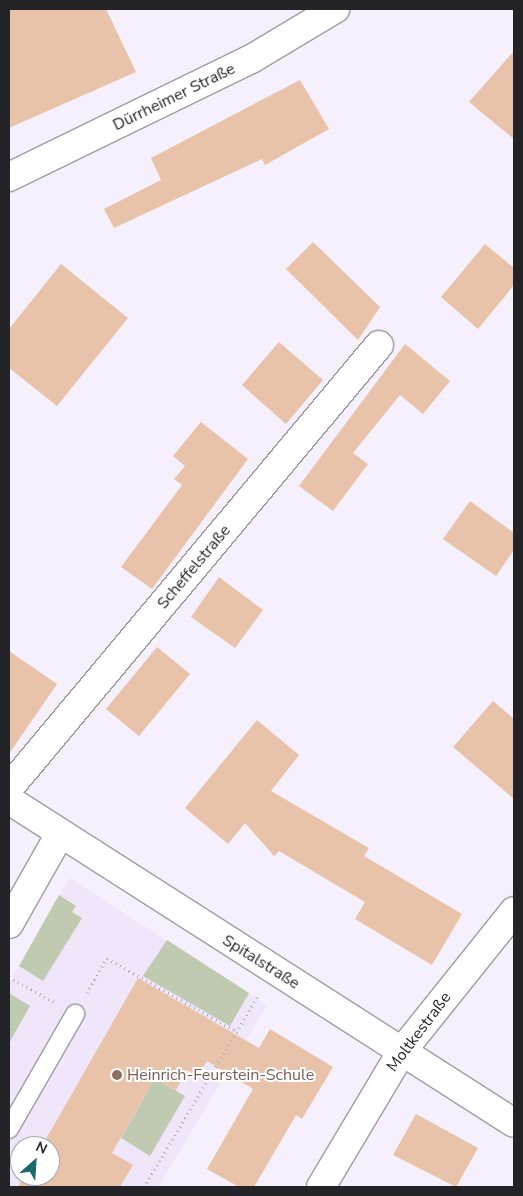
<!DOCTYPE html>
<meta charset="utf-8">
<style>
body{margin:0}
#map{position:relative;width:523px;height:1196px;overflow:hidden;background:#f5f0fb;font-family:"Nunito Sans",sans-serif}
div>[style]{position:absolute}
.built>*{inset:0;background:#efe6f9}
.green>*{inset:0;background:#bfcab0}
.building>*{inset:0;background:#e8c3aa}
.path>*{height:3px;margin-top:-1.5px;transform-origin:0;background:repeating-linear-gradient(90deg,#aeaab3 0 1px,transparent 0 5px)}
.roads{filter:drop-shadow(1px 0 #a09ca6) drop-shadow(-1px 0 #a09ca6) drop-shadow(0 1px #a09ca6) drop-shadow(0 -1px #a09ca6)}
.service>*{height:18px;margin:-9px;padding:0 9px;transform-origin:9px;border-radius:9px;background:#fff}
.minor>*{height:28px;margin:-14px;padding:0 14px;transform-origin:14px;border-radius:14px;background:#fff}
.dots>*{width:14px;height:14px;translate:-50% -50%;box-sizing:border-box;border:2px solid #fff;border-radius:50%}
span{translate:-50% -50%;white-space:nowrap;text-align:center;line-height:1.15;-webkit-text-stroke:4px #fff;paint-order:stroke}
.street-label{font-size:16px;color:#242327}
.education-label{font-size:16px;color:#785e54}
.left{translate:0 -50%;text-align:left}
.frame{position:absolute;inset:0;border:10px solid #242327;pointer-events:none}
.north{position:absolute;left:10px;top:1136px;width:50px;height:50px;box-sizing:border-box;background:#fff;border:1px solid #a7a7a9;border-radius:50%;rotate:26deg;font-size:14px;font-weight:700;line-height:20px;text-align:center;color:#242327}
.north::after{content:'';display:block;margin:auto;width:18px;height:22px;background:#1c696d;clip-path:polygon(50% 0,100% 100%,50% 72%,0 100%)}
</style>
<div id="map">
<div class="built">
<i style="clip-path:polygon(evenodd,70px 878px,267px 1005px,158px 1187px,9px 1187px,9px 983px,70px 878px,20px 1146px,50px 1146px,50px 1176px,20px 1176px,20px 1146px)"></i>
</div>
<div class="green">
<i style="clip-path:polygon(59px 895px,76px 906px,72px 912px,82px 918px,43px 981px,19px 966px)"></i>
<i style="clip-path:polygon(167px 940px,249px 993px,230px 1026px,143px 976px)"></i>
<i style="clip-path:polygon(9px 993px,30px 1006px,9px 1043px)"></i>
<i style="clip-path:polygon(155px 1078px,185px 1096px,150px 1156px,121px 1138px)"></i>
</div>
<div class="building">
<i style="clip-path:polygon(9px 9px,106px 9px,136px 72px,9px 128px)"></i>
<i style="clip-path:polygon(514px 51px,514px 139px,469px 102px)"></i>
<i style="clip-path:polygon(300px 80px,329px 129px,265px 165px,262px 159px,114px 228px,104px 209px,161px 180px,151px 158px)"></i>
<i style="clip-path:polygon(313px 242px,380px 307px,358px 340px,286px 269px)"></i>
<i style="clip-path:polygon(485px 244px,514px 268px,514px 285px,478px 329px,441px 297px)"></i>
<i style="clip-path:polygon(61px 264px,128px 318px,57px 406px,9px 368px,9px 329px)"></i>
<i style="clip-path:polygon(279px 342px,323px 380px,286px 424px,242px 385px)"></i>
<i style="clip-path:polygon(405px 344px,450px 381px,423px 414px,400px 395px,353px 453px,368px 464px,333px 511px,299px 486px)"></i>
<i style="clip-path:polygon(201px 422px,248px 459px,152px 589px,121px 567px,182px 485px,174px 479px,185px 466px,173px 456px)"></i>
<i style="clip-path:polygon(470px 501px,514px 533px,514px 550px,496px 576px,443px 539px)"></i>
<i style="clip-path:polygon(219px 577px,263px 610px,235px 648px,191px 617px)"></i>
<i style="clip-path:polygon(157px 647px,190px 674px,139px 736px,106px 709px)"></i>
<i style="clip-path:polygon(9px 651px,57px 684px,9px 754px)"></i>
<i style="clip-path:polygon(493px 701px,514px 719px,514px 799px,453px 747px)"></i>
<i style="clip-path:polygon(257px 720px,299px 755px,271px 791px,369px 848px,364px 856px,462px 914px,432px 965px,355px 919px,365px 902px,279px 851px,274px 856px,245px 823px,228px 844px,185px 808px)"></i>
<i style="clip-path:polygon(138px 978px,259px 1048px,270px 1029px,333px 1067px,302px 1119px,296px 1115px,254px 1187px,239px 1187px,207px 1169px,253px 1089px,207px 1061px,198px 1076px,187px 1070px,176px 1090px,155px 1078px,112px 1153px,133px 1165px,120px 1187px,18px 1187px,24px 1176px,50px 1176px,50px 1146px,42px 1146px)"></i>
<i style="clip-path:polygon(416px 1114px,478px 1148px,456px 1187px,393px 1155px)"></i>
</div>
<div class="path">
<i style="left:9px;top:977px;width:51px;rotate:29.1deg"></i>
<i style="left:87px;top:993px;width:40px;rotate:-60.3deg"></i>
<i style="left:107px;top:958px;width:150px;rotate:29.6deg"></i>
<i style="left:144px;top:1187px;width:225px;rotate:-59.2deg"></i>
</div>
<div class="roads">
<div class="service">
<i style="left:9px;top:1129px;width:133px;rotate:-60.1deg"></i>
</div>
<div class="minor">
<i style="left:9px;top:177px;width:271px;rotate:-26deg"></i>
<i style="left:253px;top:58px;width:96px;rotate:-30.9deg"></i>
<i style="left:9px;top:788px;width:577px;rotate:-50.13deg"></i>
<i style="left:9px;top:800px;width:599px;rotate:32.6deg"></i>
<i style="left:9px;top:924px;width:103px;rotate:-60.5deg"></i>
<i style="left:321px;top:1187px;width:158px;rotate:-59.2deg"></i>
<i style="left:402px;top:1051px;width:179px;rotate:-51.3deg"></i>
</div>
</div>
<div class="dots">
<i style="left:117px;top:1075px;background:#8d6e63"></i>
</div>
<div class="street-label">
<span style="left:174px;top:97px;rotate:-26deg">Dürrheimer Straße</span>
<span style="left:194px;top:567px;rotate:-50deg">Scheffelstraße</span>
<span style="left:261px;top:962px;rotate:32deg">Spitalstraße</span>
<span style="left:419px;top:1032px;rotate:-53deg">Moltkestraße</span>
</div>
<div class="education-label">
<span class="left" style="left:127px;top:1075px">Heinrich-Feurstein-Schule</span>
</div>
<div class="frame"></div>
<div class="north">N</div>
</div>
